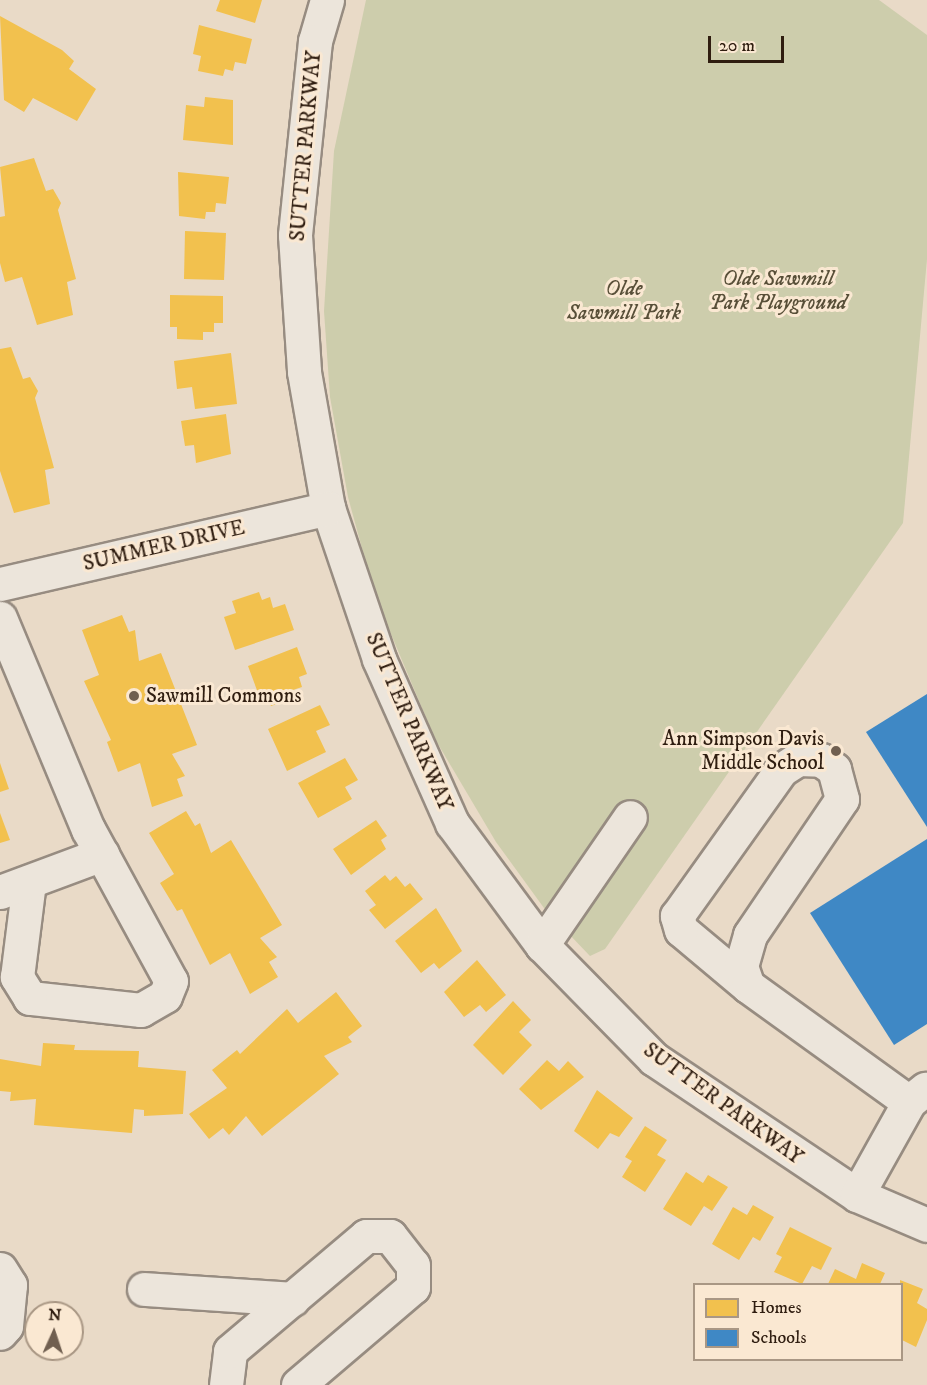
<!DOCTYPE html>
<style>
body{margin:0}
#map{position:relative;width:927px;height:1385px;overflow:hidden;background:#e9dac7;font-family:"IM FELL DW Pica",serif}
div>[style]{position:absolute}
.green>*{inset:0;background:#cdcdac}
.homes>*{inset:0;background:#f2c14e}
.schools>*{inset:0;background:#3f88c5}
.roads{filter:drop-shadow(2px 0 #978c81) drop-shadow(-2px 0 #978c81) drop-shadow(0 2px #978c81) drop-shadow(0 -2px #978c81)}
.minor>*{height:33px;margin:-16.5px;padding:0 16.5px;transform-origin:16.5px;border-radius:16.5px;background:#ece5db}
.dots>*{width:16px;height:16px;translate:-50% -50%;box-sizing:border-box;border:3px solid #fae8d2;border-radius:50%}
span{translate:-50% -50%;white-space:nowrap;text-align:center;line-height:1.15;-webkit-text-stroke:6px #fae8d2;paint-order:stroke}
.street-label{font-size:21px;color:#2f1d10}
.park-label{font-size:21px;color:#584f38;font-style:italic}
.poi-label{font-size:21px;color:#2f1d10}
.left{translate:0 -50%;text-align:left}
.right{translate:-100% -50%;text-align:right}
.legend{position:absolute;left:693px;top:1283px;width:210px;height:78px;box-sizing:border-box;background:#fae8d2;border:2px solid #a99784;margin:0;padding:8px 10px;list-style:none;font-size:18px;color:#2f1d10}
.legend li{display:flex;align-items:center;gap:12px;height:30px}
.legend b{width:30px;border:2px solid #a99784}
.north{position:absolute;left:24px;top:1301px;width:60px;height:60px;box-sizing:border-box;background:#fae8d2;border:2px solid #a99784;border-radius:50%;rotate:3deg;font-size:16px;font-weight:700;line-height:24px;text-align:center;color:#2f1d10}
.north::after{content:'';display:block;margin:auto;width:21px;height:27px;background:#705f50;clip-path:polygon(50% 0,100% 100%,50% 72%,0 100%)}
.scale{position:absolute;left:708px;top:36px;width:76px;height:27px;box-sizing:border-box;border:3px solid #2f1d10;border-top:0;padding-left:8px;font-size:18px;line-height:21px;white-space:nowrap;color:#2f1d10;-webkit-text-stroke:4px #fae8d2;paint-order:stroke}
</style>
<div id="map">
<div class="green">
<i style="clip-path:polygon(366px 0,879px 0,927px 35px,927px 259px,903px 523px,605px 949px,590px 956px,544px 908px,496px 842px,435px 739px,375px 596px,348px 497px,330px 397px,324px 311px,334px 151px)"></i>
</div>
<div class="homes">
<i style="clip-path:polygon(220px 0,262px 0,255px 23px,216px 11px)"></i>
<i style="clip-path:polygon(0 16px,62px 50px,74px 61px,69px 69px,96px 89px,77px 121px,33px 98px,24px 112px,4px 100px)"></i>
<i style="clip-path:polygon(199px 25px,252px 39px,246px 64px,235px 62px,233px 71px,225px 69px,223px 76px,198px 71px,201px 56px,193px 54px)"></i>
<i style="clip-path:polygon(205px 97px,233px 100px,233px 145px,183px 140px,186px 105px,204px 107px)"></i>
<i style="clip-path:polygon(34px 158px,46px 191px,53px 189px,61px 203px,58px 210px,76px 279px,67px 282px,73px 315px,37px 325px,22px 277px,5px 282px,0 263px,0 217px,5px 216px,0 167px)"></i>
<i style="clip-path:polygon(178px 172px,229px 177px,226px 204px,216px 203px,215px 212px,206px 212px,205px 219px,179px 216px)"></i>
<i style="clip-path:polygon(185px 231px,226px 233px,224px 280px,184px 279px)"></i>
<i style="clip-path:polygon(170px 295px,223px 296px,223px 323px,214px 323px,214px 332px,203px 332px,203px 340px,177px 339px,177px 327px,170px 327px)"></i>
<i style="clip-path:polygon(11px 347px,23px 379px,30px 377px,38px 391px,35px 398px,54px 468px,45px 470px,50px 504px,14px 513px,0 471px,0 349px)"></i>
<i style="clip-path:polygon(231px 353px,237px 404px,195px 409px,192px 387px,177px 389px,174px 361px)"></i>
<i style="clip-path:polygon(226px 414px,231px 454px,196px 463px,194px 445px,185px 446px,181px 421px)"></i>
<i style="clip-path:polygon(259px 592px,262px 600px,270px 597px,273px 608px,285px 604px,294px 630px,235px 650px,224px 617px,236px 613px,232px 601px)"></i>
<i style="clip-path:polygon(122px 615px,129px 632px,135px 630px,139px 661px,161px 653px,197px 745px,172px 754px,185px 776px,177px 779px,183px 796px,152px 807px,140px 763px,118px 772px,107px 742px,111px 740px,84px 681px,99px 675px,82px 630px)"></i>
<i style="clip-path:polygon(297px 647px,307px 674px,299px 677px,302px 687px,293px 690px,295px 697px,271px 706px,265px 690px,258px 693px,248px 666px)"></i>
<i style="clip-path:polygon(320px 705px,330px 725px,316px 731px,326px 752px,287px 771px,268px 729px)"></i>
<i style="clip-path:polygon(345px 758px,358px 780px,345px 787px,352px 799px,318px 818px,298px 783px)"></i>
<i style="clip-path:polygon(0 763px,9px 789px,0 792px)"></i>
<i style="clip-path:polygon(186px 811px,195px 826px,200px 823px,211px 853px,231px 840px,282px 925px,260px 938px,277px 957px,269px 962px,278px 977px,250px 994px,230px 953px,210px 965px,182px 909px,177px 911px,160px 883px,174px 874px,149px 833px)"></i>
<i style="clip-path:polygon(0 813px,10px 840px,0 843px)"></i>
<i style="clip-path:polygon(376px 820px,387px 836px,381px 840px,386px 849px,351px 875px,333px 849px)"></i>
<i style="clip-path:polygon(385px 875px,390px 881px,396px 876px,405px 887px,410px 883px,423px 899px,385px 929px,369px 910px,376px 905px,365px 891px)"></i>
<i style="clip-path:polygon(436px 908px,462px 951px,439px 969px,434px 963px,421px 973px,395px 941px)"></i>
<i style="clip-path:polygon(477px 960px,506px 995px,486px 1012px,480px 1005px,464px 1017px,444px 992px)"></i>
<i style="clip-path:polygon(336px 992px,362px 1026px,348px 1037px,352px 1042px,324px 1056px,339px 1074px,262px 1136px,246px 1116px,229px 1135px,223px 1128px,209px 1139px,189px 1114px,227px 1088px,212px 1070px,237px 1050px,240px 1054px,287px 1009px,298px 1023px)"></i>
<i style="clip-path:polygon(513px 1001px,531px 1020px,519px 1032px,532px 1045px,503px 1075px,473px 1045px)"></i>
<i style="clip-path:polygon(43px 1043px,75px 1045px,74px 1050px,139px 1051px,138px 1067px,186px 1071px,183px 1114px,144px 1116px,144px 1110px,134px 1109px,132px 1133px,34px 1125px,36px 1099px,10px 1101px,11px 1092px,0 1091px,0 1059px,41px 1066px)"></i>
<i style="clip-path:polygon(547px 1060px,559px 1071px,568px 1061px,584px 1077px,541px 1110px,519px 1089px)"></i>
<i style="clip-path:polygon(597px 1090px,633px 1118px,619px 1137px,610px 1133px,598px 1149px,574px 1131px)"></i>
<i style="clip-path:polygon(645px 1126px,667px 1140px,657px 1155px,666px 1160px,645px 1192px,622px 1177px,632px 1161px,625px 1157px)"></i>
<i style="clip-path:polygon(686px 1172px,703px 1183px,708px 1175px,728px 1187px,712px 1211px,704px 1206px,691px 1226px,663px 1209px)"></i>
<i style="clip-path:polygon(753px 1205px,774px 1217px,760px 1241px,753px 1237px,739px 1260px,712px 1244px,733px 1207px,747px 1215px)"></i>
<i style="clip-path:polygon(790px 1227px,832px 1248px,821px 1270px,812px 1266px,802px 1284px,774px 1272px,782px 1257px,776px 1254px)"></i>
<i style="clip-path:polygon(862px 1263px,885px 1273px,880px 1284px,828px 1284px,835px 1269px,856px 1279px)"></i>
<i style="clip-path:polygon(900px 1280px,923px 1289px,917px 1303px,927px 1309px,927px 1320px,916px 1347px,902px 1340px)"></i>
</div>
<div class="schools">
<i style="clip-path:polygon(927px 694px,927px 827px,866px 732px)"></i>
<i style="clip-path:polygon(927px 839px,927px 1024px,894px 1045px,810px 913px)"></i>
</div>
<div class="roads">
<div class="minor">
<i style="left:327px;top:0;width:43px;rotate:106.3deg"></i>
<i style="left:315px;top:41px;width:195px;rotate:95.9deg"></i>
<i style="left:295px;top:235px;width:137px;rotate:86.2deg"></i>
<i style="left:304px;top:372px;width:138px;rotate:80deg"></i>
<i style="left:328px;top:508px;width:159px;rotate:71.3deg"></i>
<i style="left:379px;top:659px;width:180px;rotate:66deg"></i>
<i style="left:452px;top:823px;width:152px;rotate:53.6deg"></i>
<i style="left:542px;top:945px;width:160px;rotate:45.5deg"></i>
<i style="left:654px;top:1059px;width:244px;rotate:33.8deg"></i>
<i style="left:857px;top:1195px;width:76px;rotate:23.2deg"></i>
<i style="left:0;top:584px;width:337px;rotate:-13deg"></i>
<i style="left:0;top:618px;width:229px;rotate:67.4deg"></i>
<i style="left:88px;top:829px;width:173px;rotate:61.4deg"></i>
<i style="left:171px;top:981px;width:16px;rotate:112deg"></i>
<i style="left:165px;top:996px;width:28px;rotate:150deg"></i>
<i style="left:141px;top:1010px;width:112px;rotate:-173.8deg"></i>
<i style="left:30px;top:998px;width:25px;rotate:-122deg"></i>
<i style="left:17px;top:977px;width:96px;rotate:-82.8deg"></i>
<i style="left:0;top:892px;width:109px;rotate:-20.4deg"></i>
<i style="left:542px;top:945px;width:155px;rotate:-55.5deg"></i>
<i style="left:748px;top:986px;width:87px;rotate:-140.1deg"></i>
<i style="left:681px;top:930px;width:15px;rotate:-106deg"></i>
<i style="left:677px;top:916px;width:179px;rotate:-54.5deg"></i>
<i style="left:781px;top:770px;width:20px;rotate:-33deg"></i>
<i style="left:798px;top:759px;width:23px;rotate:2deg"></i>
<i style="left:821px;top:760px;width:16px;rotate:35deg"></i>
<i style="left:834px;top:769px;width:31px;rotate:75deg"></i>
<i style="left:842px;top:799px;width:164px;rotate:124.1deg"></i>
<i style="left:750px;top:935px;width:32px;rotate:106deg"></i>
<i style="left:741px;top:966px;width:21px;rotate:71deg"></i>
<i style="left:748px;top:986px;width:198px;rotate:35.8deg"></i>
<i style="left:857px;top:1195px;width:107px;rotate:-60.8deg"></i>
<i style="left:909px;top:1102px;width:21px;rotate:-39deg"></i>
<i style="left:0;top:1269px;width:19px;rotate:58deg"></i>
<i style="left:10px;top:1285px;width:41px;rotate:95.6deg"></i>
<i style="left:6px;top:1326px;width:9px;rotate:131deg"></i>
<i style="left:144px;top:1289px;width:149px;rotate:3.8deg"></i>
<i style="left:226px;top:1385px;width:34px;rotate:-83deg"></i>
<i style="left:230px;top:1351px;width:178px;rotate:-40.2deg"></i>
<i style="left:366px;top:1236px;width:24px"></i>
<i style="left:390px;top:1236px;width:37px;rotate:52deg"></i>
<i style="left:413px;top:1265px;width:22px;rotate:90deg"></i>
<i style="left:413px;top:1287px;width:151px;rotate:139.6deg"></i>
</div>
</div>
<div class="dots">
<i style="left:134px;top:696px;background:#705f50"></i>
<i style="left:836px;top:751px;background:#705f50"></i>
</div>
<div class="street-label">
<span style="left:306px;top:146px;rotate:-85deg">SUTTER PARKWAY</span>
<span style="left:164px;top:546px;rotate:-13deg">SUMMER DRIVE</span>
<span style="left:409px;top:722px;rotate:67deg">SUTTER PARKWAY</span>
<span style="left:723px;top:1104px;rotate:36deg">SUTTER PARKWAY</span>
</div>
<div class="park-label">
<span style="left:778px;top:291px">Olde Sawmill<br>Park Playground</span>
<span style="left:624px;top:301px">Olde<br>Sawmill Park</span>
</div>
<div class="poi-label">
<span class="left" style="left:146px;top:696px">Sawmill Commons</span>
<span class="right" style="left:824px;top:751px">Ann Simpson Davis<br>Middle School</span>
</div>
<ul class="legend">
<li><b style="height:16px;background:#f2c14e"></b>Homes</li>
<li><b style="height:16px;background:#3f88c5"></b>Schools</li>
</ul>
<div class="north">N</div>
<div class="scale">20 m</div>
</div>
